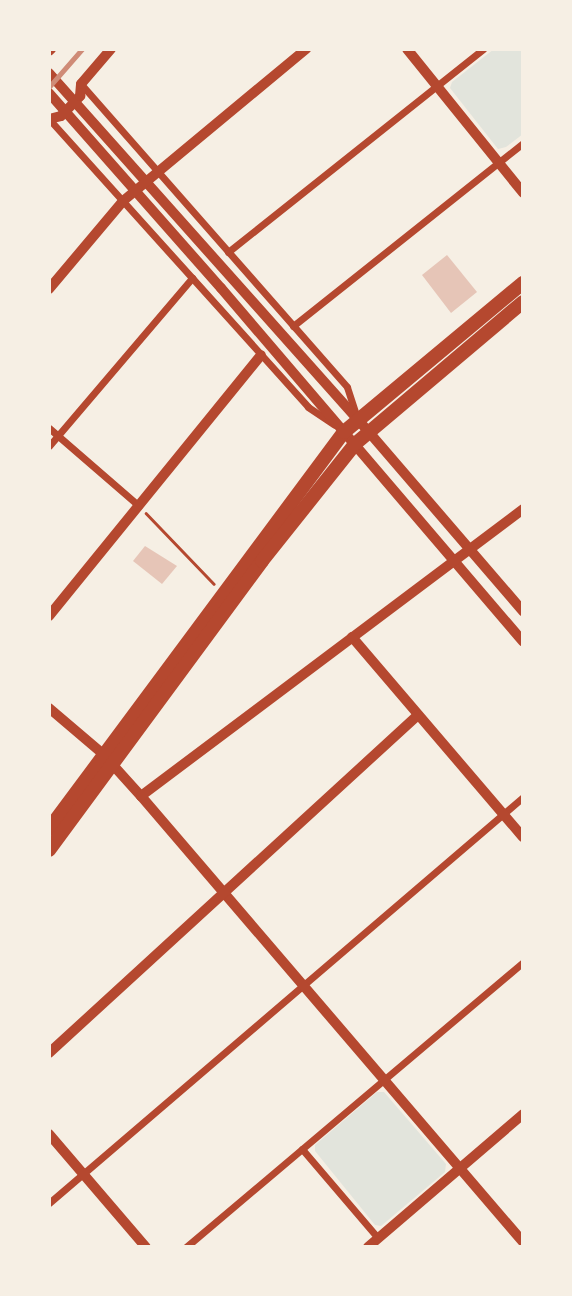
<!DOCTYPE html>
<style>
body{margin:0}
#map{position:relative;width:572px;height:1296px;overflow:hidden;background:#f6efe4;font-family:Raleway,sans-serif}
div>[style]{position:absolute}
.green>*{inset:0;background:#e2e4dc}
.building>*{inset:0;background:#e6c5b7}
.path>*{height:2.5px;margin:-1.25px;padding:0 1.25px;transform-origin:1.25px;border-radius:1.25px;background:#b5482f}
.minor>*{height:7px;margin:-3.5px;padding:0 3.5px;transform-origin:3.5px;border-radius:3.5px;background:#b5482f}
.tertiary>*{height:10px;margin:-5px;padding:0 5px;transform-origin:5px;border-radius:5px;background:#b5482f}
.trunk>*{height:14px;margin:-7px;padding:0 7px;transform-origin:7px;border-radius:7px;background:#b5482f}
.rail>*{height:4.5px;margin:-2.25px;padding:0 2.25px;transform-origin:2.25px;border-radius:2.25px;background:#cf8b77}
span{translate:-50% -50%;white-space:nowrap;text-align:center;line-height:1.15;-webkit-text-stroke:7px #f6efe4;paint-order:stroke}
.frame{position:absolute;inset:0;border:51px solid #f6efe4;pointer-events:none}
</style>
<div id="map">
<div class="green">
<i style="clip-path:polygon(494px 49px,523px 49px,523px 134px,506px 147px,498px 149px,450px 88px,452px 82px)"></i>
<i style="clip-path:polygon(377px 1092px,384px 1092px,446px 1164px,445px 1172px,381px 1226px,375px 1225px,315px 1151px,315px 1145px)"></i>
</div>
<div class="building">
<i style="clip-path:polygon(447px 255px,477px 292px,451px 313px,422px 275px)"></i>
<i style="clip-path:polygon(145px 546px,177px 566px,162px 584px,133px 561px)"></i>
</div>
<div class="path">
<i style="left:146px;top:513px;width:98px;rotate:46.2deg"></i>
</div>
<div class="minor">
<i style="left:81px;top:84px;width:403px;rotate:48.7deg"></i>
<i style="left:347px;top:387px;width:29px;rotate:72deg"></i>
<i style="left:49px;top:119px;width:387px;rotate:48deg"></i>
<i style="left:308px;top:407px;width:32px;rotate:34deg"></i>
<i style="left:228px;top:252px;width:326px;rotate:-38.5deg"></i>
<i style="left:293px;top:326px;width:294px;rotate:-38.5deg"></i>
<i style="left:49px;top:428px;width:119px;rotate:40.9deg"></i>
<i style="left:49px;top:446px;width:221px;rotate:-49.6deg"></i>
<i style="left:302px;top:1149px;width:117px;rotate:49.5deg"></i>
<i style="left:49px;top:1203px;width:624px;rotate:-40.58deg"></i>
<i style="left:186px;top:1247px;width:441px;rotate:-40.2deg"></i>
</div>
<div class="tertiary">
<i style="left:407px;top:49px;width:185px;rotate:51.1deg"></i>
<i style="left:49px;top:51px;width:3px;rotate:-45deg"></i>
<i style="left:49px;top:73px;width:480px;rotate:48.3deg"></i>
<i style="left:368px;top:431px;width:238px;rotate:49.3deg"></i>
<i style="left:49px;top:93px;width:260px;rotate:48.6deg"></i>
<i style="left:221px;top:288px;width:465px;rotate:49.5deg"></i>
<i style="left:49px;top:119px;width:12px;rotate:-14deg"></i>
<i style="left:61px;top:116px;width:28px;rotate:-46deg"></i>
<i style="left:80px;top:96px;width:12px;rotate:-85deg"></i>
<i style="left:81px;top:84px;width:46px;rotate:-49.4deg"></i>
<i style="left:49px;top:289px;width:115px;rotate:-49.9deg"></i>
<i style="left:123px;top:201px;width:238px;rotate:-39.7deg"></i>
<i style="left:49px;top:616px;width:336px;rotate:-50.9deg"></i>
<i style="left:352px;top:637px;width:263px;rotate:49.5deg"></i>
<i style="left:49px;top:708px;width:71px;rotate:40.4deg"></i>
<i style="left:103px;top:754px;width:57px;rotate:47.9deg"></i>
<i style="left:141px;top:796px;width:587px;rotate:49.42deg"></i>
<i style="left:141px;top:796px;width:478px;rotate:-36.9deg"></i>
<i style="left:49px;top:1053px;width:500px;rotate:-42.49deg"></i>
<i style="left:49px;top:1134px;width:149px;rotate:49.4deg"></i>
<i style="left:368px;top:1247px;width:204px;rotate:-40.6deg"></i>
</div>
<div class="trunk">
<i style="left:49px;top:829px;width:495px;rotate:-53.4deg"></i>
<i style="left:344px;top:432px;width:233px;rotate:-39.8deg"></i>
<i style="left:49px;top:850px;width:359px;rotate:-53.6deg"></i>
<i style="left:262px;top:561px;width:149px;rotate:-51.5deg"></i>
<i style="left:355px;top:444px;width:220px;rotate:-40.2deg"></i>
</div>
<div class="rail">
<i style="left:49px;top:87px;width:50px;rotate:-49deg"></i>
</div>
<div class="frame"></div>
</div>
